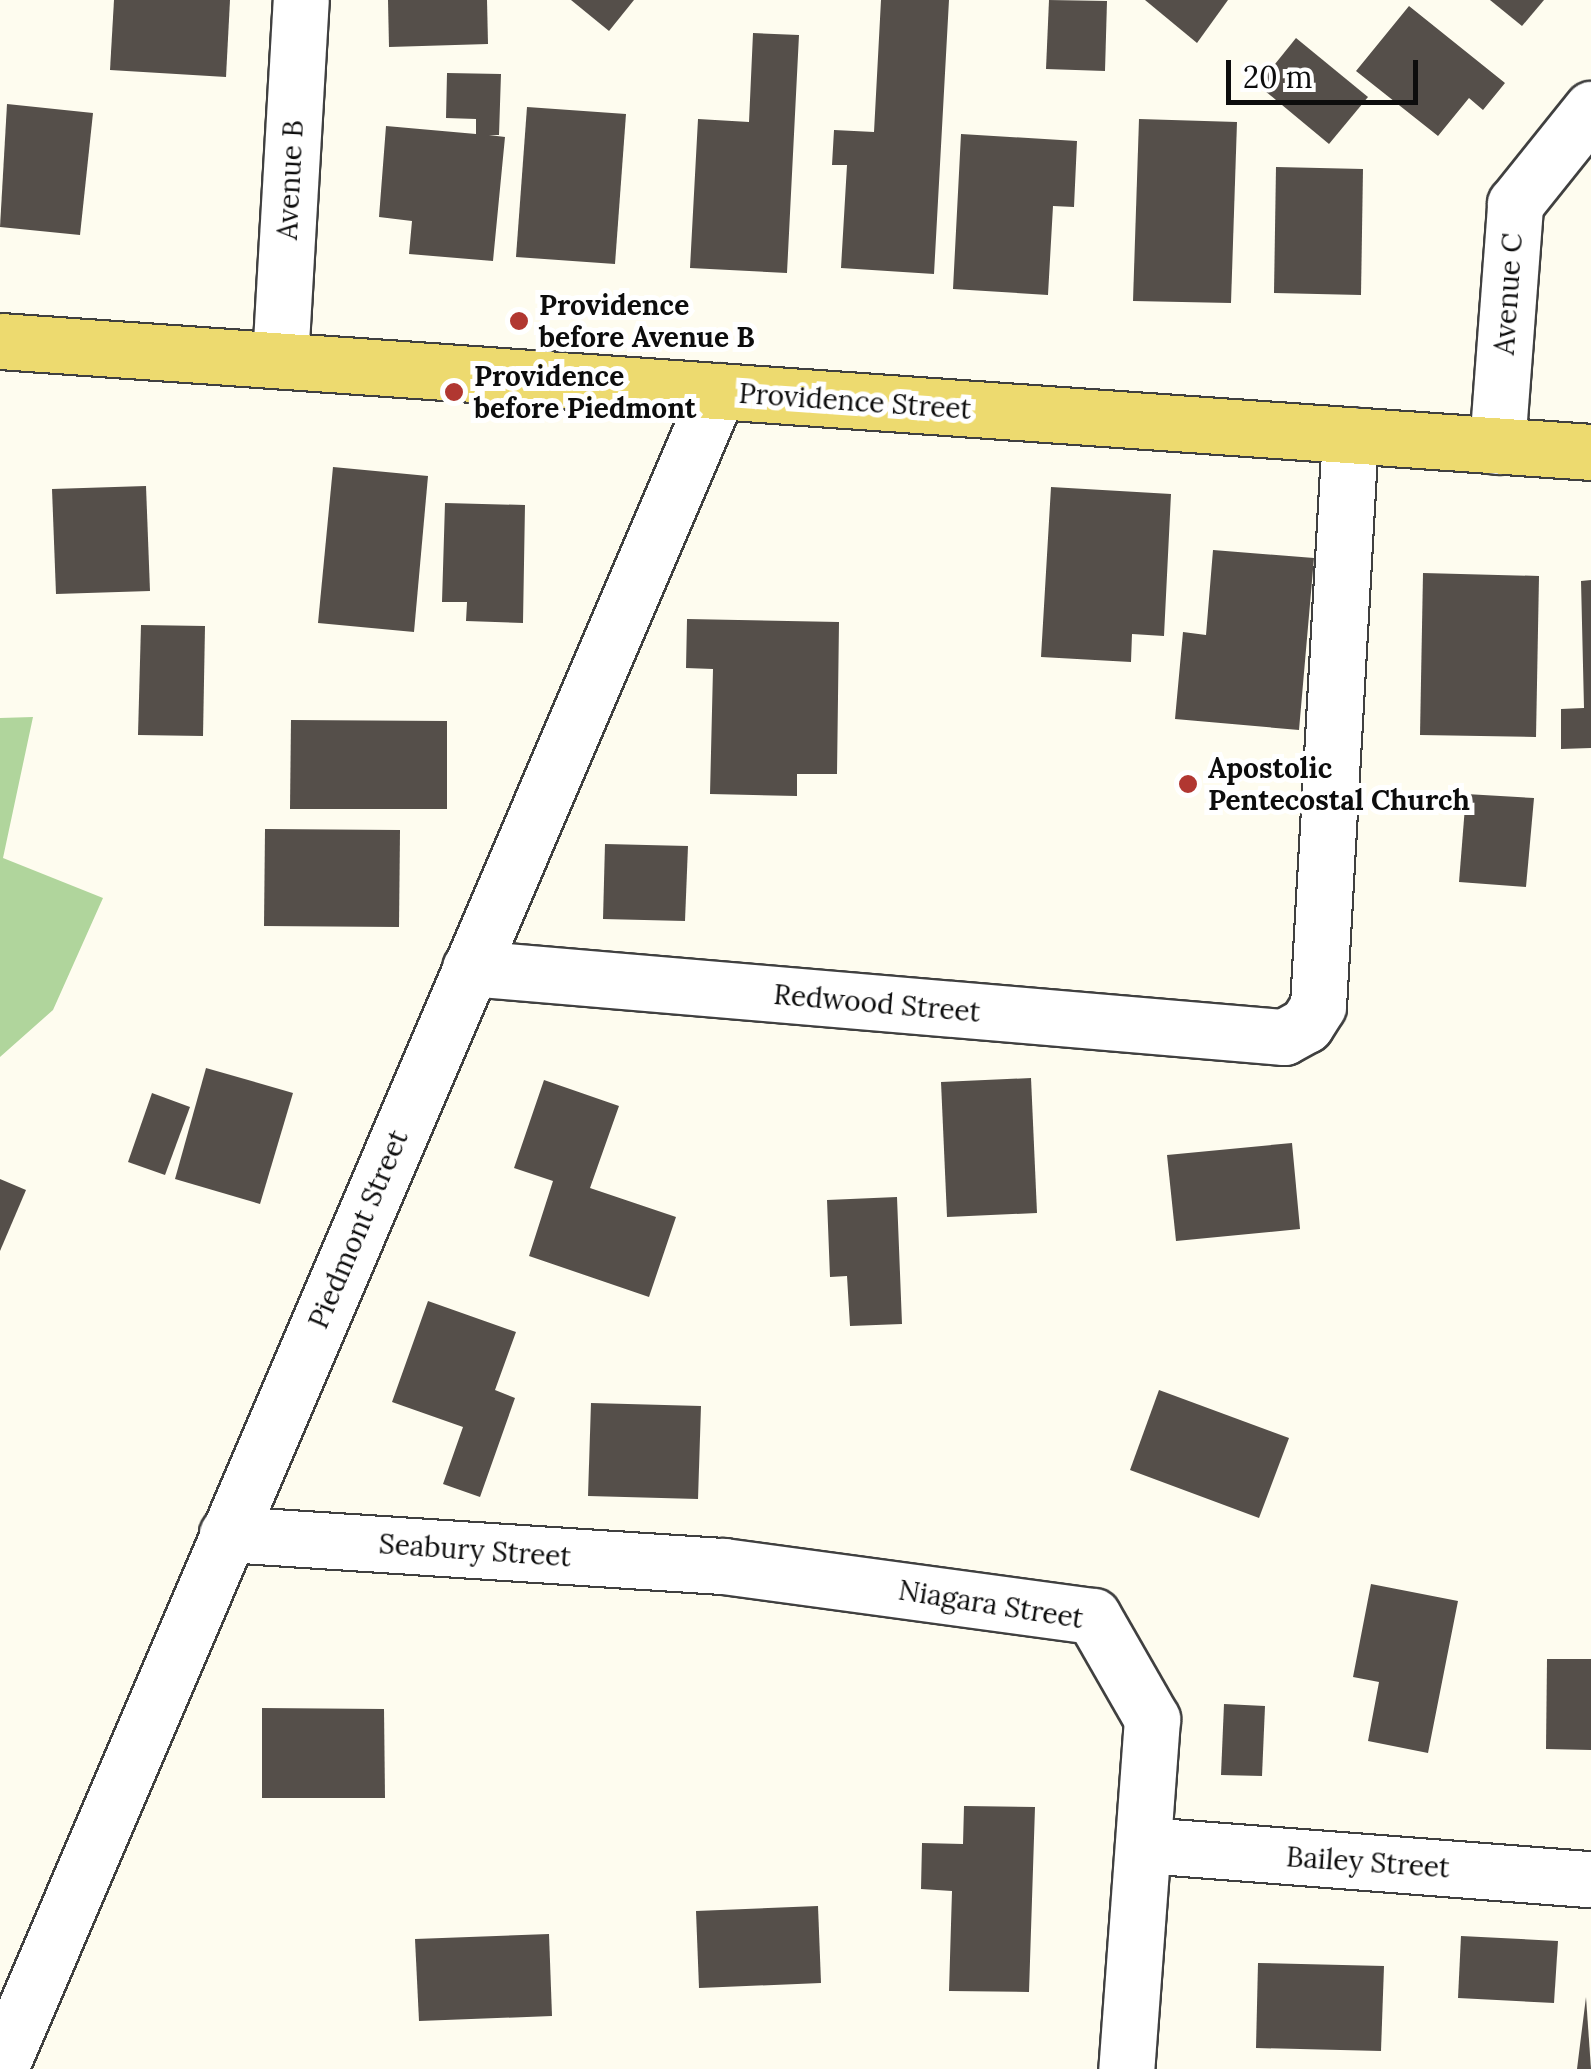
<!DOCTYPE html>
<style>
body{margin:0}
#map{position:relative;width:1591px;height:2069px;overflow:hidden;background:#fefcef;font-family:Lora,serif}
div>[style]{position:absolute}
.forest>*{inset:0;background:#b0d59c}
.building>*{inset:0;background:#554f4a}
.roads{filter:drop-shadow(2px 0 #404040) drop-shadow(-2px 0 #404040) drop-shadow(0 2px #404040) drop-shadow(0 -2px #404040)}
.minor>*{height:55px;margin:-27.5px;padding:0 27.5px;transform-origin:27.5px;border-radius:27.5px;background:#fff}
.major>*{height:55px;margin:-27.5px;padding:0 27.5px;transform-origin:27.5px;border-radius:27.5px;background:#edda6f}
.dots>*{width:28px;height:28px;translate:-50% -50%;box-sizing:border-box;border:5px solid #fff;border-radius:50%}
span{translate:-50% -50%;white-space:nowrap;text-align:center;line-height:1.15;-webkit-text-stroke:10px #fff;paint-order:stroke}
.street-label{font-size:28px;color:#0d0d0d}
.poi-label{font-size:28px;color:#0d0d0d;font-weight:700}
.left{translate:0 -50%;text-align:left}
.scale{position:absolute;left:1226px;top:60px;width:192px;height:45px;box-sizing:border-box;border:5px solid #0d0d0d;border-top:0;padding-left:12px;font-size:30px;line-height:35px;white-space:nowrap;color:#0d0d0d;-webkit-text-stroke:8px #fff;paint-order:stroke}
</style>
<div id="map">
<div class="forest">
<i style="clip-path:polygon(33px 717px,3px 858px,103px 898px,53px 1010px,0 1057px,0 718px)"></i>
</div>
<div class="building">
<i style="clip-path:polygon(114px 0,230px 0,226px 77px,110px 70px)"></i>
<i style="clip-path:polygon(388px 0,487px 0,488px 44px,389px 47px)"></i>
<i style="clip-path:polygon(571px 0,634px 0,609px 31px)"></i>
<i style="clip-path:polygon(881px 0,949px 0,934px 274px,841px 268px,847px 165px,832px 165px,834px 130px,874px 132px)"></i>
<i style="clip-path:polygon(1049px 0,1107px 1px,1105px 71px,1046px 69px)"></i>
<i style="clip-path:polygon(1145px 0,1228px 0,1197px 43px)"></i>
<i style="clip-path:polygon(1490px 0,1544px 0,1522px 26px)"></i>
<i style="clip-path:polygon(1409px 6px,1505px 83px,1483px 110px,1469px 98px,1438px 136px,1356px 71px)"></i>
<i style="clip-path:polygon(753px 33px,799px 35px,787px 273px,690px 268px,698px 119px,749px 122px)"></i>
<i style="clip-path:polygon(1296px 38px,1368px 97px,1329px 144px,1258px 85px)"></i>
<i style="clip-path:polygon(447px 73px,501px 74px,499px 135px,489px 135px,505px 137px,493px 261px,409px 254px,412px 221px,379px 217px,386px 126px,476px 134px,476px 119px,446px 118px)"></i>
<i style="clip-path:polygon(7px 104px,93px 113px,80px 235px,0 227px)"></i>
<i style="clip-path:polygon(527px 107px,626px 114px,615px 264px,516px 257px)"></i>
<i style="clip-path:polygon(1139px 119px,1237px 122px,1231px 303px,1133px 301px)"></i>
<i style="clip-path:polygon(961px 134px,1077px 141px,1074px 207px,1053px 206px,1048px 295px,953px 289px)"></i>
<i style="clip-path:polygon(1276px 167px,1363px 169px,1361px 295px,1274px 293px)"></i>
<i style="clip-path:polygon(333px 467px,428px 476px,414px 632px,318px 623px)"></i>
<i style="clip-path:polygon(146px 486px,150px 591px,56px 594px,52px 489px)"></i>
<i style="clip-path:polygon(1051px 487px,1171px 494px,1164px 636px,1132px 634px,1131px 662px,1041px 657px)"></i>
<i style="clip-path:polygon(445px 503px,525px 505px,523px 623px,466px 621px,467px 602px,442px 602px)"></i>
<i style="clip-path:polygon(1213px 550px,1314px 558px,1299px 730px,1175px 719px,1183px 632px,1206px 635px)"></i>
<i style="clip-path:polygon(1423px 573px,1539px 576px,1536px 737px,1420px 735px)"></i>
<i style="clip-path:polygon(1591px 580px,1591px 748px,1561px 749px,1561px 709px,1584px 708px,1581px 581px)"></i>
<i style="clip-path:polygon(687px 619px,839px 622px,837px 774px,797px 774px,797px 796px,710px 794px,713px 669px,686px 668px)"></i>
<i style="clip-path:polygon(141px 625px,205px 626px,203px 736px,138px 735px)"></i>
<i style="clip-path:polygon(291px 720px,447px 721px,447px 809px,290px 809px)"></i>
<i style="clip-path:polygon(1466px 794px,1534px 798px,1526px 887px,1459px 882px)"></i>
<i style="clip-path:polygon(265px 829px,400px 830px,399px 927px,264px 926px)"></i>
<i style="clip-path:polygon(605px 844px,688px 846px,685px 921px,603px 919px)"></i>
<i style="clip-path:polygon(206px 1068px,293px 1093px,260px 1204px,175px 1179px)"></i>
<i style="clip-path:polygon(1031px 1078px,1037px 1213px,947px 1217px,941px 1082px)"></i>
<i style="clip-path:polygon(544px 1080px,619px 1106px,590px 1188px,676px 1217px,649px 1297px,529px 1256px,553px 1181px,514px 1168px)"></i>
<i style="clip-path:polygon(152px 1093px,190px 1107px,165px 1175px,128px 1162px)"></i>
<i style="clip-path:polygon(1292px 1143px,1300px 1229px,1176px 1241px,1167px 1155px)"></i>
<i style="clip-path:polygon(0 1179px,26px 1190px,0 1251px)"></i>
<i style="clip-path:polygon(897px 1197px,902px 1324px,850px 1326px,847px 1276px,830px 1277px,827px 1200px)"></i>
<i style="clip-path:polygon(428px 1301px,516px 1332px,495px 1390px,515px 1398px,480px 1497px,443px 1484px,463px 1427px,392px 1402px)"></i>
<i style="clip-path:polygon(1159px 1390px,1289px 1438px,1259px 1518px,1130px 1470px)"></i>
<i style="clip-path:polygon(591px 1403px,701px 1406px,698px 1499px,588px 1496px)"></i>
<i style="clip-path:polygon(1371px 1584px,1458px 1601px,1428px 1753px,1368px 1741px,1379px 1682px,1353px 1677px)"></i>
<i style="clip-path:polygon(1547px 1659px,1591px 1659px,1591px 1750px,1546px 1749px)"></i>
<i style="clip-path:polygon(1224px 1704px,1265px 1706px,1262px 1776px,1221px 1775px)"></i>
<i style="clip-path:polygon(262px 1708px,384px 1709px,385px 1798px,262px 1798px)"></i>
<i style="clip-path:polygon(964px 1806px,1035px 1807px,1029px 1992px,949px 1991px,952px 1891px,921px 1889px,922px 1843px,963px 1844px)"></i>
<i style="clip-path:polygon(818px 1906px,821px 1983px,699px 1988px,696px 1911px)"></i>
<i style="clip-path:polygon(549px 1934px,552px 2016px,419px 2021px,415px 1939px)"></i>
<i style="clip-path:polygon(1461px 1936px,1558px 1941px,1554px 2003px,1458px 1998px)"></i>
<i style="clip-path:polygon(1258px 1963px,1384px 1966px,1381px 2051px,1256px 2048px)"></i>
<i style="clip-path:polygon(1586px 1997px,1591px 2069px,1577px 2069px)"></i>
</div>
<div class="roads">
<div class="minor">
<i style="left:280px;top:360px;width:361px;rotate:-86.7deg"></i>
<i style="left:1497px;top:446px;width:243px;rotate:-85.7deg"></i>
<i style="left:1515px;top:204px;width:122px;rotate:-51.3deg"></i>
<i style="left:470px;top:968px;width:817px;rotate:4.85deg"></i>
<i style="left:1284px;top:1037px;width:25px;rotate:-29deg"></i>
<i style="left:1306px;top:1025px;width:22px;rotate:-58deg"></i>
<i style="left:1318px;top:1006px;width:572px;rotate:-86.79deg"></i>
<i style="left:227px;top:1534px;width:497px;rotate:3.7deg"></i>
<i style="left:723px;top:1566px;width:373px;rotate:7.7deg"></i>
<i style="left:1093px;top:1616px;width:119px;rotate:60.2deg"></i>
<i style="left:1152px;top:1719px;width:351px;rotate:94.2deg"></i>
<i style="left:1145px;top:1845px;width:447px;rotate:4.4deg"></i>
<i style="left:0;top:2068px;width:1824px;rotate:-66.82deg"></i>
</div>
<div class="major">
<i style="left:0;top:341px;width:1595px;rotate:3.99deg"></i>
</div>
</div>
<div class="dots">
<i style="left:519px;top:321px;background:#b13731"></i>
<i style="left:454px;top:392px;background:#b13731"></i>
<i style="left:1188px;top:784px;background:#b13731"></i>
</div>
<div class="street-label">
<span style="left:290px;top:180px;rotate:-87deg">Avenue B</span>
<span style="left:1508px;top:294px;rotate:-86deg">Avenue C</span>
<span style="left:855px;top:401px;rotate:4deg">Providence Street</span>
<span style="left:877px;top:1003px;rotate:5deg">Redwood Street</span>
<span style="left:358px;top:1229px;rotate:-67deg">Piedmont Street</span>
<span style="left:475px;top:1550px;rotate:4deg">Seabury Street</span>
<span style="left:991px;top:1604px;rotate:9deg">Niagara Street</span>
<span style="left:1368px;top:1862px;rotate:4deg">Bailey Street</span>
</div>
<div class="poi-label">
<span class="left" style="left:539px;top:321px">Providence<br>before Avenue B</span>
<span class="left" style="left:474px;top:392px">Providence<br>before Piedmont</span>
<span class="left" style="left:1208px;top:784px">Apostolic<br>Pentecostal Church</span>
</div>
<div class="scale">20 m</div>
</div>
